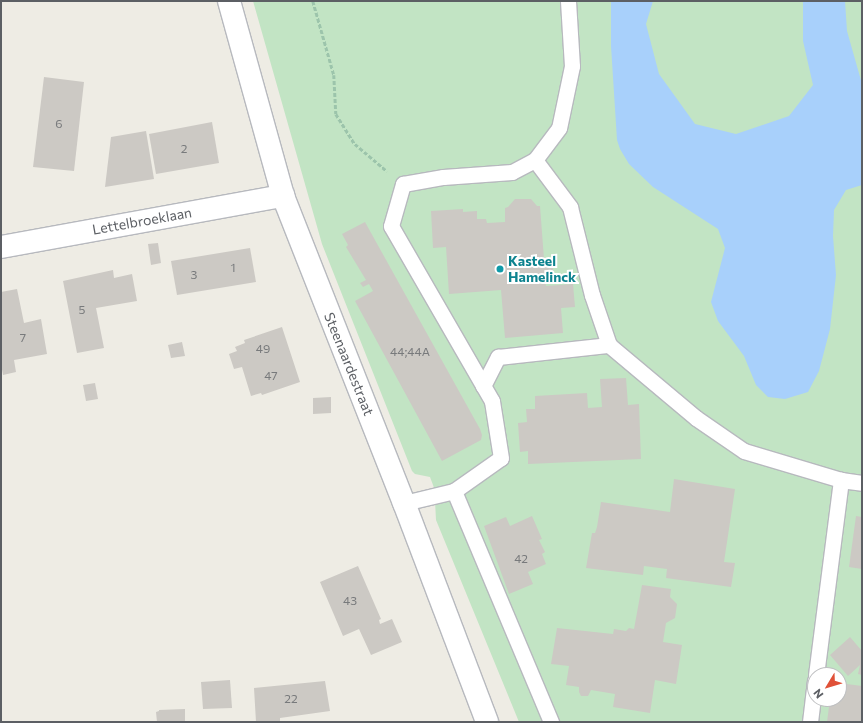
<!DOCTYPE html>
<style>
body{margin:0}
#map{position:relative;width:863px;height:723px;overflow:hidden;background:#eeece4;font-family:Commissioner,sans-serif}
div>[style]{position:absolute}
.green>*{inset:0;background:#c2e4c4}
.water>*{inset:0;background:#a8d0fb}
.building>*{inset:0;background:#ccc9c4}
.path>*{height:2.5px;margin-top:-1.25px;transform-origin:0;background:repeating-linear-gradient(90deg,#9cc4ab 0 4px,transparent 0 6px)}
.roads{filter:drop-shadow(1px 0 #b7b9be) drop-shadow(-1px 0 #b7b9be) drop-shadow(0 1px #b7b9be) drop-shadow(0 -1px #b7b9be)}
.lane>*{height:15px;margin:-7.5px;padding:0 7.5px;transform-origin:7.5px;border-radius:7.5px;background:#fff}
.street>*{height:22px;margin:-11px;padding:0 11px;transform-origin:11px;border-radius:11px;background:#fff}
.dots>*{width:11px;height:11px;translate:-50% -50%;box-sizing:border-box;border:2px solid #fff;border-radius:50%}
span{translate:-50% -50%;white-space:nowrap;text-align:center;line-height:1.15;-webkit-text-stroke:4px #fff;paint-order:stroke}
.number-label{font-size:12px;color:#787a7c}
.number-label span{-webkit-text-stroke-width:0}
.street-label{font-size:14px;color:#5c5f64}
.culture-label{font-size:14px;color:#0d838f;font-weight:700}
.left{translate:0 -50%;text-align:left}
.frame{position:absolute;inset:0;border:2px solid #5c5f64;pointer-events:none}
.north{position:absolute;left:807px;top:667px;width:40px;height:40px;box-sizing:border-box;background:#fff;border:1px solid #bebfc1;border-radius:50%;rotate:232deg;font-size:11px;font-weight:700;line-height:16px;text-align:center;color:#5c5f64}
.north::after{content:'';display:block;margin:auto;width:14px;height:18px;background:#e05138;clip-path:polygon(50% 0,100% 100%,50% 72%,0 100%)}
</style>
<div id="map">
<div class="green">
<i style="clip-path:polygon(evenodd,253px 1px,862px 1px,862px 722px,519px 722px,436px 520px,435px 501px,439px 501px,430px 477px,415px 474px,412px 471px,322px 244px,253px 1px,815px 675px,839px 675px,839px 699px,815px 699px,815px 675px)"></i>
</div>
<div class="water">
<i style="clip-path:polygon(611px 1px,653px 1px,646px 24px,659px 74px,695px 124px,736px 134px,789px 116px,813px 85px,803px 41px,803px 1px,845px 1px,847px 31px,862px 84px,862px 185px,846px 190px,834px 210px,833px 236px,836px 275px,830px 329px,819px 371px,808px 392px,785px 399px,768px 397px,756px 385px,744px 356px,718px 321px,711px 302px,725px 248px,718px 229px,653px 187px,629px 164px,620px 149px,617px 140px,611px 46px)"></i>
</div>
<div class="building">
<i style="clip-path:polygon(44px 77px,84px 82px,74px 171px,33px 167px)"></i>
<i style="clip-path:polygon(212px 122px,219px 163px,156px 174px,149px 134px)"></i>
<i style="clip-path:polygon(146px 131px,154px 179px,105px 187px,111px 137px)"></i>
<i style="clip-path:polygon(515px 199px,531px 199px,537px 206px,540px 206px,544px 259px,547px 259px,552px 264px,554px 274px,549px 280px,545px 280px,546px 286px,573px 284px,575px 307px,561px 308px,563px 333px,505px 338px,501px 290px,449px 294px,446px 247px,433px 248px,431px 211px,463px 209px,463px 212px,477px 211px,477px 219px,486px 219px,487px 223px,505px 222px,505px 208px,508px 207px)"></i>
<i style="clip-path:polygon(365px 222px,480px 429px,482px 435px,481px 440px,442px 461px,355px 301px,373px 291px,369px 284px,363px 287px,360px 283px,366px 280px,346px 247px,348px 245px,342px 234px)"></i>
<i style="clip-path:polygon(158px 243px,161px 263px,151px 265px,148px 244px)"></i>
<i style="clip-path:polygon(250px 248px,256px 282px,177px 295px,171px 261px)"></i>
<i style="clip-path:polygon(113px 270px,114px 278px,132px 274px,137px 301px,96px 308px,104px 348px,77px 353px,63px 281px)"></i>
<i style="clip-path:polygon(17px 289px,24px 323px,41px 319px,47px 354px,14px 360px,16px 372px,3px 375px,1px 364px,1px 292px)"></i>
<i style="clip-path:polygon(282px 327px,300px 382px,262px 395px,261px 393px,251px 396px,242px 367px,234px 369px,229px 354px,237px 351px,235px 347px,245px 343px,244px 340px)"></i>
<i style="clip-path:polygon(182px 342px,185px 356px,171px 358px,168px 345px)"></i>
<i style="clip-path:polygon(626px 378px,628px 405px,639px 404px,641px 459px,528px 464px,528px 451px,520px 452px,518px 423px,527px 422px,526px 409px,535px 409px,535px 396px,587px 393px,588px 408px,602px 407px,600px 379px)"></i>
<i style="clip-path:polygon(95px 383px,98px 399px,86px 401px,83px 385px)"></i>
<i style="clip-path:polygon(331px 397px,331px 413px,313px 414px,313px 398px)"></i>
<i style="clip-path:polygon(674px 479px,735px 489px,724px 562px,735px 563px,731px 587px,666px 578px,667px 569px,644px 566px,643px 575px,586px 568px,592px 533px,595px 533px,597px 527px,601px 502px,670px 512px)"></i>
<i style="clip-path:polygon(532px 516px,542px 539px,539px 540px,545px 552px,542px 554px,546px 564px,528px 572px,533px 584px,509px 594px,484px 526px,506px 517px,510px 526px)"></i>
<i style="clip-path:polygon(856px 516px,862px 517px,862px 569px,849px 567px)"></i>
<i style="clip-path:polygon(358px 566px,381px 619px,379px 620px,380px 624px,392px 619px,402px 642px,371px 655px,359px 629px,343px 636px,320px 582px)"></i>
<i style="clip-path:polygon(642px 585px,671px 589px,670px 597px,677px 604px,675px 618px,666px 623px,663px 642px,682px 645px,676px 684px,655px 680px,650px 713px,613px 707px,615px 694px,591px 690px,588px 696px,581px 696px,579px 692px,579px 687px,566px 685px,569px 666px,551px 664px,557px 628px,613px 634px,614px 629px,626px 631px,629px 628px,634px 629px)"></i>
<i style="clip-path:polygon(850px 637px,862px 651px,862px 675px,858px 674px,860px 665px,848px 676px,830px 655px)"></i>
<i style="clip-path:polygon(230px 680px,232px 708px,203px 709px,201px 682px)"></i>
<i style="clip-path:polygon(325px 681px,330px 711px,280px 718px,280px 722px,256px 722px,254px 688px)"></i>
<i style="clip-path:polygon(839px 683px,862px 686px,862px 722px,827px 722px,830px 699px,839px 699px)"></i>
<i style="clip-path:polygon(185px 709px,185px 722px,157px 722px,156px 712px,159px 711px,159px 710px)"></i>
</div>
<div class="path">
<i style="left:313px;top:1px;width:77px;rotate:74.2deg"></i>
<i style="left:334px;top:75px;width:39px;rotate:87deg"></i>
<i style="left:336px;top:114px;width:36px;rotate:58deg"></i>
<i style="left:355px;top:144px;width:42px;rotate:40.2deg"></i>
</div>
<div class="roads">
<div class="lane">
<i style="left:568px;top:1px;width:65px;rotate:86.5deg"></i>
<i style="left:572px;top:66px;width:63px;rotate:101.8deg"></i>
<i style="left:559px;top:128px;width:40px;rotate:127deg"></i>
<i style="left:535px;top:160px;width:59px;rotate:53.3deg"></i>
<i style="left:570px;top:207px;width:91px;rotate:76deg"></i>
<i style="left:592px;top:295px;width:53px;rotate:71.2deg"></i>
<i style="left:609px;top:345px;width:114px;rotate:40deg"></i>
<i style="left:696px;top:418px;width:58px;rotate:34.5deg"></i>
<i style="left:744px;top:451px;width:101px;rotate:16.6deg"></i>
<i style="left:841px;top:480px;width:21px;rotate:8deg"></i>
<i style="left:483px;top:386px;width:33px;rotate:-63deg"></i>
<i style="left:498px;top:357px;width:112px;rotate:-6.2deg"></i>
<i style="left:454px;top:491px;width:251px;rotate:67.2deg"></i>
<i style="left:404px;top:503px;width:51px;rotate:-13.5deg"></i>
<i style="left:454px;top:491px;width:57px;rotate:-35.1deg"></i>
<i style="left:501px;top:458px;width:58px;rotate:-99deg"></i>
<i style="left:492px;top:401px;width:202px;rotate:-120deg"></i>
<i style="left:391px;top:226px;width:44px;rotate:-74.1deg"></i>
<i style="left:403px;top:184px;width:41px;rotate:-9.9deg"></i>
<i style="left:443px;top:177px;width:69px;rotate:-4.1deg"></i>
<i style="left:512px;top:172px;width:26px;rotate:-28deg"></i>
<i style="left:816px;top:675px;width:197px;rotate:-82.7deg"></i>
<i style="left:810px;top:722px;width:42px;rotate:-83.2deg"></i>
</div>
<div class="street">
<i style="left:229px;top:1px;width:202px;rotate:74.5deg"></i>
<i style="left:283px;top:196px;width:330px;rotate:68.5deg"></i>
<i style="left:404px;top:503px;width:234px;rotate:69.2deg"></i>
<i style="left:1px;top:247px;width:287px;rotate:-10.3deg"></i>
</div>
</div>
<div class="dots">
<i style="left:500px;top:269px;background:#0f9aa8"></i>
</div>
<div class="number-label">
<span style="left:59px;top:124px">6</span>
<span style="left:184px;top:149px">2</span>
<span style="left:233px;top:268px">1</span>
<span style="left:194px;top:275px">3</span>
<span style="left:82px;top:310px">5</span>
<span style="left:23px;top:338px">7</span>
<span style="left:263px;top:349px">49</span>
<span style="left:410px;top:352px">44;44A</span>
<span style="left:271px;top:376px">47</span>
<span style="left:521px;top:559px">42</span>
<span style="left:350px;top:601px">43</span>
<span style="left:291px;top:699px">22</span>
</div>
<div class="street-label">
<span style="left:142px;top:221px;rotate:-10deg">Lettelbroeklaan</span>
<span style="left:349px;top:364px;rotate:68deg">Steenaardestraat</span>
</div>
<div class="culture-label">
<span class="left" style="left:508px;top:269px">Kasteel<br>Hamelinck</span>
</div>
<div class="frame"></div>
<div class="north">N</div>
</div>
